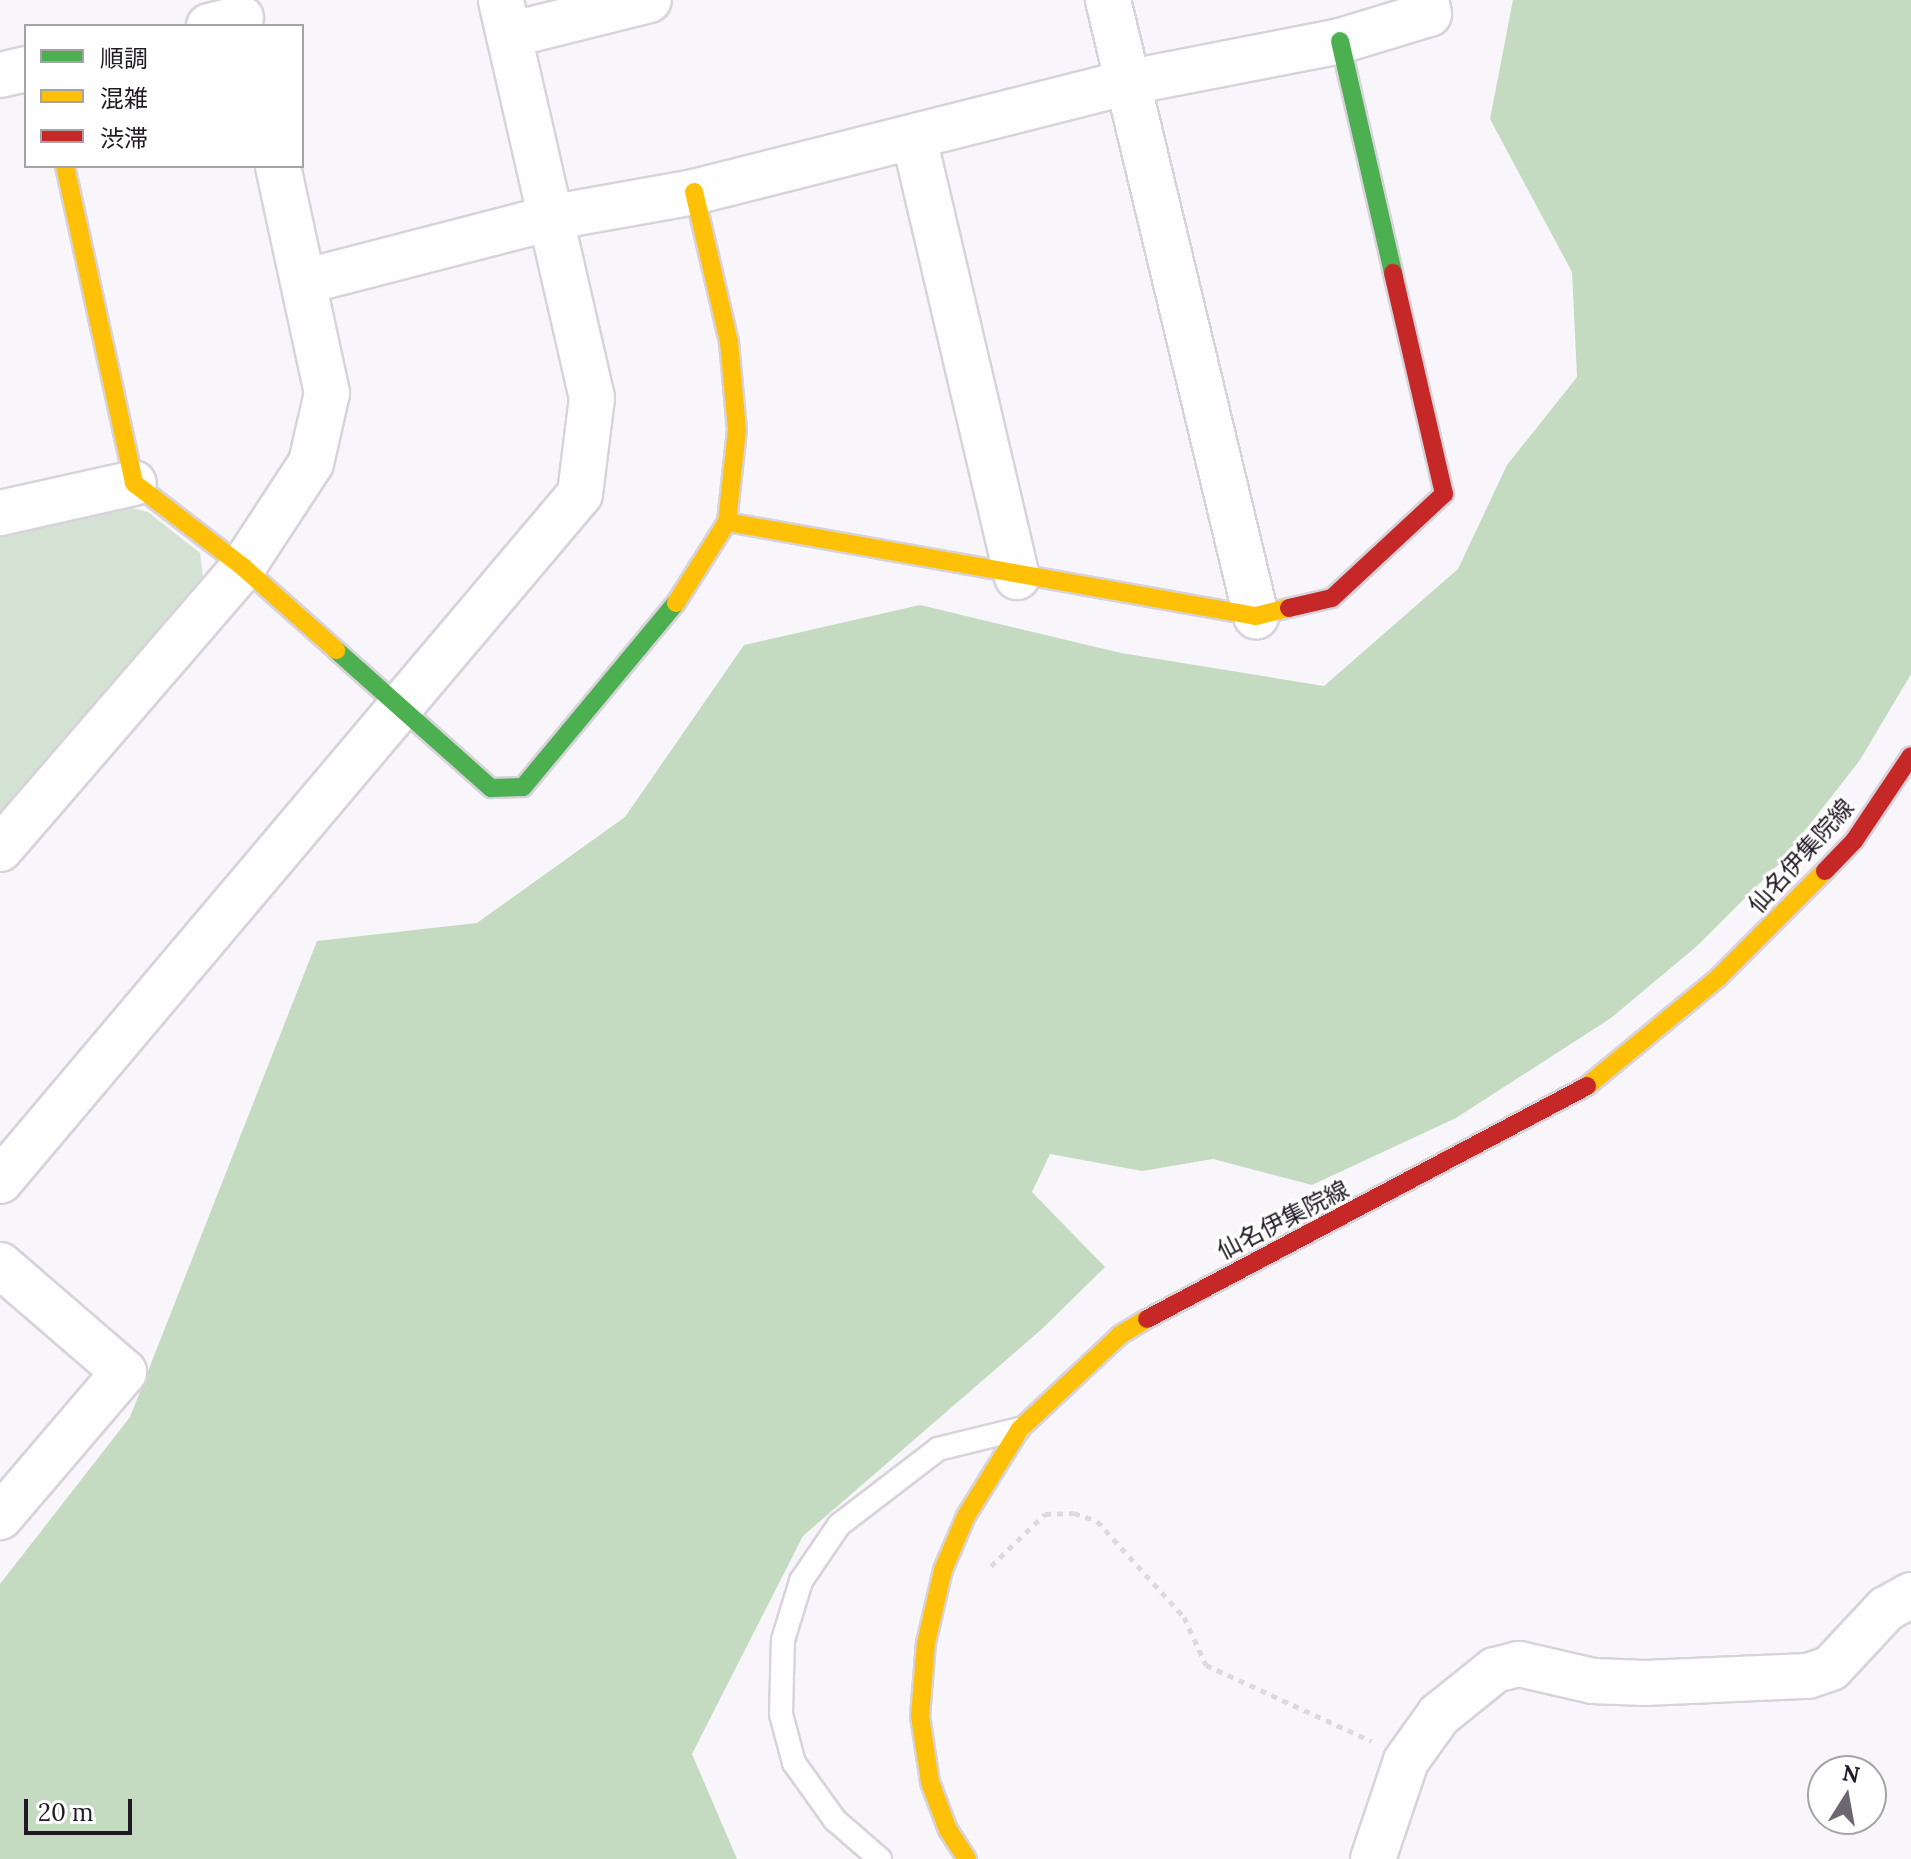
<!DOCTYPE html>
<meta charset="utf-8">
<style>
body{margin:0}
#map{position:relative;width:1911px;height:1859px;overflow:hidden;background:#f8f6fa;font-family:Lora,"Noto Sans JP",serif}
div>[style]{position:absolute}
.green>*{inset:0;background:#d3e2d2}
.forest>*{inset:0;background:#c4dbc1}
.path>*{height:5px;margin-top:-2.5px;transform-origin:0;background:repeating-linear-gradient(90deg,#dcdbdc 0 6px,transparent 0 12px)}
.roads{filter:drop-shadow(2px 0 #d8d3db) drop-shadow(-2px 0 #d8d3db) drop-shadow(0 2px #d8d3db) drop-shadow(0 -2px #d8d3db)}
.lane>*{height:22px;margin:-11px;padding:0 11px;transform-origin:11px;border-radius:11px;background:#fefefe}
.street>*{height:44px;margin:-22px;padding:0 22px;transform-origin:22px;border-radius:22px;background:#fefefe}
.fast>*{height:18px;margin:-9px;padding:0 9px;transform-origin:9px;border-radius:9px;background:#4caf50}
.slow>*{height:18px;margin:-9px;padding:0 9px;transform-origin:9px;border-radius:9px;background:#ffc107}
.jam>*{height:18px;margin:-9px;padding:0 9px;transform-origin:9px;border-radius:9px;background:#c62828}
span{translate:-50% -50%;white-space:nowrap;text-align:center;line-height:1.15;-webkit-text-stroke:6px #fff;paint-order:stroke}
.street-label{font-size:24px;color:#211a25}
.legend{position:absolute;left:24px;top:24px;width:280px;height:144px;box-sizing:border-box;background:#fff;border:2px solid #a6a3a8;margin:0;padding:10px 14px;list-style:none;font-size:24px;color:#211a25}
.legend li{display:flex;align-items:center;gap:16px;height:40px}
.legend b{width:40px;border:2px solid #a6a3a8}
.north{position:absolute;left:1807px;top:1755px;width:80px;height:80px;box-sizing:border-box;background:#fff;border:2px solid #a6a3a8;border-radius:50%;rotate:11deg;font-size:22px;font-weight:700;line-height:32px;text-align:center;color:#211a25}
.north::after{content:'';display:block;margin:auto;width:28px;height:36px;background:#6c6770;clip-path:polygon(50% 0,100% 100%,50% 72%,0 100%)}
.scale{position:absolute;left:24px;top:1799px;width:108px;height:36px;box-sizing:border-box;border:4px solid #211a25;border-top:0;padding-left:10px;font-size:24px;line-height:28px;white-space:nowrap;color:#211a25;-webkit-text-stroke:6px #fff;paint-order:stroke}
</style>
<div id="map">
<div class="green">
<i style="clip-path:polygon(112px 503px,148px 512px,200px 553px,204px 585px,0 825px,0 530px)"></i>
</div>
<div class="forest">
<i style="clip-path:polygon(1513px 0,1911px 0,1911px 674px,1860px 760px,1778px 865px,1697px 946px,1611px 1018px,1456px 1118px,1312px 1185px,1213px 1159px,1142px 1171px,1050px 1154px,1032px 1192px,1105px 1267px,1043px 1328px,803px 1536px,692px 1754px,737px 1859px,0 1859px,0 1584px,130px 1417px,317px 941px,477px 923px,625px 817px,744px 645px,920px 605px,1121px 653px,1324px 686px,1458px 569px,1507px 465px,1577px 377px,1572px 272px,1490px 119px)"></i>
</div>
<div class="path">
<i style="left:991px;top:1566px;width:75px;rotate:-43.9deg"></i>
<i style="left:1045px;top:1514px;width:29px;rotate:-2deg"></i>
<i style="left:1074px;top:1513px;width:24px;rotate:19deg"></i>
<i style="left:1097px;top:1521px;width:130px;rotate:47.8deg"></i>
<i style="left:1184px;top:1617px;width:53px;rotate:65.4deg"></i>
<i style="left:1206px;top:1665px;width:182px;rotate:24.7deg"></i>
</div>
<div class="roads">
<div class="lane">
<i style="left:880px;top:1859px;width:60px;rotate:-139.1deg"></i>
<i style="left:835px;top:1820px;width:70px;rotate:-125.7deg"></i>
<i style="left:794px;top:1763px;width:51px;rotate:-104.9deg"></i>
<i style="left:781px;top:1714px;width:74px;rotate:-88.5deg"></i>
<i style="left:783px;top:1640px;width:62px;rotate:-73deg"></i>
<i style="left:801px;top:1581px;width:68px;rotate:-55.8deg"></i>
<i style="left:839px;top:1525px;width:125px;rotate:-37.5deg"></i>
<i style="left:938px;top:1449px;width:83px;rotate:-13.9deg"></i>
</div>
<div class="street">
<i style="left:1108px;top:0;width:634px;rotate:76.49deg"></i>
<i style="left:209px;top:26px;width:33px;rotate:-14deg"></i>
<i style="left:509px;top:35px;width:144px;rotate:-14deg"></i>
<i style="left:0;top:75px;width:27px;rotate:-13deg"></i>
<i style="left:914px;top:138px;width:451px;rotate:76.8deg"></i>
<i style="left:307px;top:281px;width:255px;rotate:-14.5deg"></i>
<i style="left:554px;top:217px;width:142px;rotate:-10.1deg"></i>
<i style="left:694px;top:192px;width:450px;rotate:-14.2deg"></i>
<i style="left:1130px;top:82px;width:214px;rotate:-11deg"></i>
<i style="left:1340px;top:41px;width:93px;rotate:-16.9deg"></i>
<i style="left:1429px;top:14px;width:14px;rotate:-102deg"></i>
<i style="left:0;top:513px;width:137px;rotate:-12.6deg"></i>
<i style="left:0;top:849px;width:372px;rotate:-49.2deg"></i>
<i style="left:243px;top:567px;width:124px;rotate:-56.8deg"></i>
<i style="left:311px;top:463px;width:72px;rotate:-77.1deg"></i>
<i style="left:327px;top:393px;width:232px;rotate:-102.2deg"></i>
<i style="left:0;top:1181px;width:899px;rotate:-49.83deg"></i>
<i style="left:580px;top:494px;width:97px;rotate:-82.9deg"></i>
<i style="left:592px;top:398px;width:408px;rotate:-102.9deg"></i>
<i style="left:0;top:1265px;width:164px;rotate:40.8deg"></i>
<i style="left:124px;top:1372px;width:191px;rotate:130.5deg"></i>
<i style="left:1373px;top:1859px;width:103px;rotate:-71.4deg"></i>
<i style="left:1406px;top:1761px;width:57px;rotate:-54.3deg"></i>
<i style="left:1439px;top:1715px;width:72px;rotate:-38.8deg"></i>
<i style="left:1495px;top:1670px;width:25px;rotate:-14deg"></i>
<i style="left:1519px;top:1664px;width:76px;rotate:12.9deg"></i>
<i style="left:1593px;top:1681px;width:52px;rotate:2.2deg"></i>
<i style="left:1645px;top:1683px;width:163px;rotate:-2.5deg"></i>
<i style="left:1808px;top:1676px;width:24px;rotate:-19deg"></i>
<i style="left:1831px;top:1668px;width:81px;rotate:-47deg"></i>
<i style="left:1886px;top:1609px;width:29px;rotate:-29deg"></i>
</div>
<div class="fast">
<i style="left:1340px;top:41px;width:238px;rotate:77.1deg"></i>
<i style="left:336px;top:650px;width:208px;rotate:41.7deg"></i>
<i style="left:491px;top:788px;width:32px;rotate:-2deg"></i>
<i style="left:523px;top:787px;width:239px;rotate:-50.3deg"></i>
</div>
<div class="slow">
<i style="left:65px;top:166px;width:324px;rotate:77.7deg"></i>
<i style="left:134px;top:483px;width:138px;rotate:37.6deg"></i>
<i style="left:243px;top:567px;width:125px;rotate:41.7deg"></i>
<i style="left:727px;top:522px;width:537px;rotate:10.08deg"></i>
<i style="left:1256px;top:616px;width:34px;rotate:-14deg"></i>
<i style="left:676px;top:603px;width:96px;rotate:-57.8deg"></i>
<i style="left:727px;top:522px;width:93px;rotate:-83.8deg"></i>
<i style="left:737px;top:430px;width:88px;rotate:-95.2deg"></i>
<i style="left:729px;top:342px;width:154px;rotate:-103.1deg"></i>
<i style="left:1587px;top:1086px;width:170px;rotate:-39.5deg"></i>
<i style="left:1718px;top:978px;width:151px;rotate:-45deg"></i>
<i style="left:967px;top:1859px;width:35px;rotate:-123deg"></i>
<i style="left:948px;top:1830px;width:51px;rotate:-110.6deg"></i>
<i style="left:930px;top:1782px;width:67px;rotate:-98.6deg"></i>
<i style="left:920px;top:1716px;width:73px;rotate:-85.3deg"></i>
<i style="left:926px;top:1643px;width:75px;rotate:-76.9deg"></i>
<i style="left:943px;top:1570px;width:59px;rotate:-66.9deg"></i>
<i style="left:966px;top:1516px;width:102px;rotate:-58.2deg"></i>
<i style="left:1020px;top:1429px;width:137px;rotate:-43.2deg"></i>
<i style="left:1120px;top:1335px;width:31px;rotate:-31deg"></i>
</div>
<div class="jam">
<i style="left:1289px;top:608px;width:44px;rotate:-13.1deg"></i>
<i style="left:1332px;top:598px;width:153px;rotate:-42.9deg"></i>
<i style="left:1444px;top:494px;width:227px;rotate:-103deg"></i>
<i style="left:1825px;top:871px;width:42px;rotate:-46deg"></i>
<i style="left:1854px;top:841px;width:102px;rotate:-56.2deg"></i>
<i style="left:1147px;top:1319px;width:498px;rotate:-27.9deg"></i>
</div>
</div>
<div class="street-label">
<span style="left:1801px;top:856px;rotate:-48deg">仙名伊集院線</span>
<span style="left:1283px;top:1220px;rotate:-27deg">仙名伊集院線</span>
</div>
<ul class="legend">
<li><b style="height:10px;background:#4caf50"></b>順調</li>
<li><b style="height:10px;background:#ffc107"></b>混雑</li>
<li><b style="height:10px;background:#c62828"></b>渋滞</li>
</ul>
<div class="north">N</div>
<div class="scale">20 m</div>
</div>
